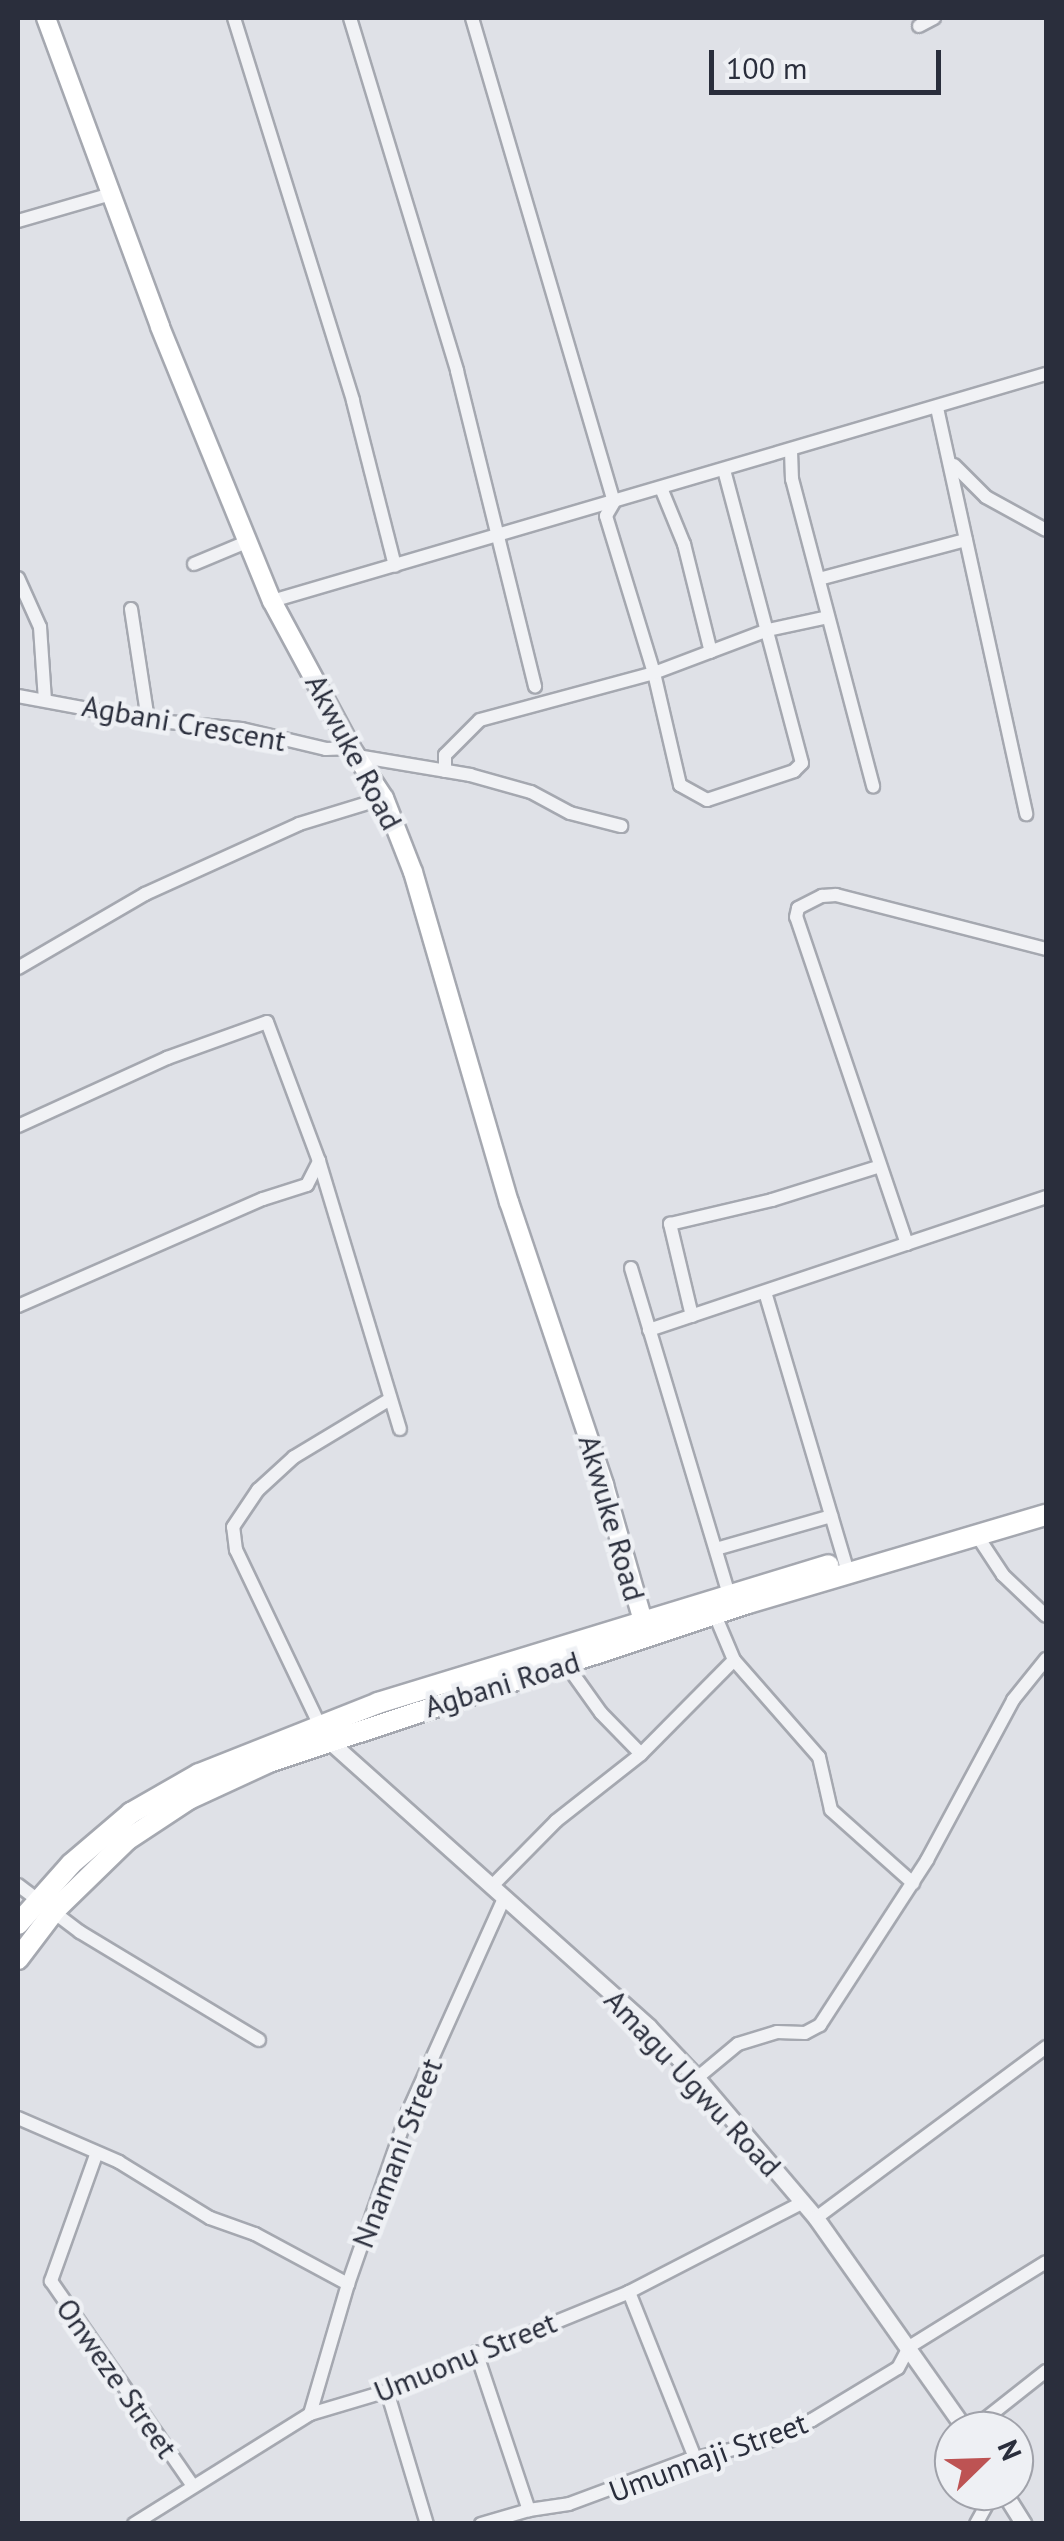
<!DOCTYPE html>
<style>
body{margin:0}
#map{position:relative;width:1064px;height:2541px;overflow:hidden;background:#dfe1e7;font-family:"PT Sans",sans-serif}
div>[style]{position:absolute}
.roads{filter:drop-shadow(2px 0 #a5a8b0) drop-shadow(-2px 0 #a5a8b0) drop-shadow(0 2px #a5a8b0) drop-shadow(0 -2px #a5a8b0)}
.minor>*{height:12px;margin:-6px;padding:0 6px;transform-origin:6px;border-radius:6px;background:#f1f2f5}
.tertiary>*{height:15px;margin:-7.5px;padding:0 7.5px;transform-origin:7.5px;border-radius:7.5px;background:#f1f2f5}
.secondary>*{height:18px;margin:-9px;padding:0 9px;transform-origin:9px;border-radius:9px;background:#fff}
.primary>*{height:20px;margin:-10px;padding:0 10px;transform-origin:10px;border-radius:10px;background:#fff}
span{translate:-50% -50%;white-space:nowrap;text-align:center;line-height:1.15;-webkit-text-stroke:9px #eef0f4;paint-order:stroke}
.street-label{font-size:30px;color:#2a2e3c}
.frame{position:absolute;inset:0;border:20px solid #2a2e3c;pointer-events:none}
.north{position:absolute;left:934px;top:2411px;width:100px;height:100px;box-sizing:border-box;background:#eef0f4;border:2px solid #a0a2aa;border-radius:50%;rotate:67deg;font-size:28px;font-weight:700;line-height:40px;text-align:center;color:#2a2e3c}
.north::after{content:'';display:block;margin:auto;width:35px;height:45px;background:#bd5353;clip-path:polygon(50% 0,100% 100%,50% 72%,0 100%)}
.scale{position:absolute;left:709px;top:50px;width:232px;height:45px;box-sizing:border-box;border:5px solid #2a2e3c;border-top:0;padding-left:12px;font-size:30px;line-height:35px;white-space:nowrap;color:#2a2e3c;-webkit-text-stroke:8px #eef0f4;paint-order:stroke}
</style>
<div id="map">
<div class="roads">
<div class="minor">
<i style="left:234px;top:18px;width:401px;rotate:72.7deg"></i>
<i style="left:353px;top:401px;width:170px;rotate:75.7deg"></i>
<i style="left:350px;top:18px;width:369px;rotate:73.1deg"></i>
<i style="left:457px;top:371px;width:325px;rotate:76.1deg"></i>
<i style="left:472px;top:18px;width:504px;rotate:73.65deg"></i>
<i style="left:614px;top:502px;width:16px;rotate:120deg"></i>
<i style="left:606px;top:516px;width:164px;rotate:73deg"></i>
<i style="left:654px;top:673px;width:115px;rotate:76.9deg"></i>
<i style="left:680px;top:785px;width:31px;rotate:29deg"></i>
<i style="left:707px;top:800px;width:92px;rotate:-18.4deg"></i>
<i style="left:794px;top:771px;width:11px;rotate:-45deg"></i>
<i style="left:802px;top:763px;width:303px;rotate:-104.9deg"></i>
<i style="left:919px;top:26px;width:17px;rotate:-28deg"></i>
<i style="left:18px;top:221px;width:97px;rotate:-16.2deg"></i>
<i style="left:937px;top:408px;width:416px;rotate:77.6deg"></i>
<i style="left:791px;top:451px;width:28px;rotate:88deg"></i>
<i style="left:792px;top:479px;width:318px;rotate:75.2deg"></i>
<i style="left:954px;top:465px;width:45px;rotate:45deg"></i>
<i style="left:986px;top:497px;width:68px;rotate:28.8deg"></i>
<i style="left:661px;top:488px;width:61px;rotate:67.7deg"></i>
<i style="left:684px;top:544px;width:111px;rotate:76deg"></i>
<i style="left:194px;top:564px;width:60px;rotate:-22.7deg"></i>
<i style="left:18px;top:578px;width:54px;rotate:65.8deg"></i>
<i style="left:40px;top:627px;width:73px;rotate:86.1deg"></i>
<i style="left:819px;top:579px;width:152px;rotate:-14.9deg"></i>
<i style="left:272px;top:601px;width:807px;rotate:-16.35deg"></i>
<i style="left:131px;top:609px;width:112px;rotate:81.3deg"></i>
<i style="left:18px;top:696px;width:132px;rotate:10.5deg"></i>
<i style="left:148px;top:720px;width:94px;rotate:5.5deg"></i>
<i style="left:242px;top:729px;width:86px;rotate:13.4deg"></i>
<i style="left:326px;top:749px;width:25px;rotate:-2deg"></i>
<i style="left:357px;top:756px;width:115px;rotate:9.5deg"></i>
<i style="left:470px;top:775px;width:63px;rotate:15.6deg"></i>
<i style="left:531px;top:792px;width:44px;rotate:28.3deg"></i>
<i style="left:570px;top:813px;width:53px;rotate:14.3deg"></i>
<i style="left:445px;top:771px;width:16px;rotate:-90deg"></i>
<i style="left:445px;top:755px;width:49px;rotate:-45deg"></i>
<i style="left:480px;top:720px;width:180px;rotate:-15.1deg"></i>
<i style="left:654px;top:673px;width:122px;rotate:-20.7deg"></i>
<i style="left:768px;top:630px;width:61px;rotate:-12.2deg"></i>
<i style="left:18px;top:968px;width:147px;rotate:-30.2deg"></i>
<i style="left:145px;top:894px;width:169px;rotate:-24.4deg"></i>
<i style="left:299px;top:824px;width:89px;rotate:-17deg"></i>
<i style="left:18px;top:1126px;width:164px;rotate:-24.5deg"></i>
<i style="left:167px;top:1058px;width:106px;rotate:-19.8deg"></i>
<i style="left:267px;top:1022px;width:148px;rotate:69.5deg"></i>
<i style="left:319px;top:1161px;width:280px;rotate:73.2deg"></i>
<i style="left:907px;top:1244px;width:345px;rotate:-108.7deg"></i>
<i style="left:796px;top:917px;width:9px;rotate:-77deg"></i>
<i style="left:798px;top:908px;width:27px;rotate:-27deg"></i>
<i style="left:822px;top:896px;width:14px;rotate:-4deg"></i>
<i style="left:836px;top:895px;width:217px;rotate:14.4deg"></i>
<i style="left:631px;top:1268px;width:341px;rotate:73.3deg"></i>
<i style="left:765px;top:1292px;width:293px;rotate:73.5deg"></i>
<i style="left:18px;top:1306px;width:267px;rotate:-23.6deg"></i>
<i style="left:263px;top:1199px;width:46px;rotate:-17.7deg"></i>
<i style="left:307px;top:1185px;width:27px;rotate:-63deg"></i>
<i style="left:692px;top:1316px;width:95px;rotate:-103.4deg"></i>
<i style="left:670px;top:1224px;width:105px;rotate:-13.2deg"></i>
<i style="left:772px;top:1200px;width:110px;rotate:-17.4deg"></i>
<i style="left:649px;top:1330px;width:419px;rotate:-18.5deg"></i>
<i style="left:976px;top:1534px;width:49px;rotate:56.6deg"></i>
<i style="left:1003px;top:1575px;width:59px;rotate:43.6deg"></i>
<i style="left:716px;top:1549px;width:120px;rotate:-16deg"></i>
<i style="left:715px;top:1615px;width:49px;rotate:67.1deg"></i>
<i style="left:734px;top:1660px;width:129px;rotate:48.8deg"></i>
<i style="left:819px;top:1757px;width:54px;rotate:77.2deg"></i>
<i style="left:831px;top:1810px;width:110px;rotate:41.7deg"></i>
<i style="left:566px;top:1664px;width:60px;rotate:54.5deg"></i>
<i style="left:601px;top:1713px;width:57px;rotate:45.7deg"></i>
<i style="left:321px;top:1728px;width:197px;rotate:-115.5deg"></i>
<i style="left:236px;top:1550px;width:23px;rotate:-97deg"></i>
<i style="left:233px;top:1527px;width:45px;rotate:-56deg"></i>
<i style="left:258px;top:1490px;width:49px;rotate:-42.5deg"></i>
<i style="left:294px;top:1457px;width:112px;rotate:-31.1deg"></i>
<i style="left:18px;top:1885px;width:78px;rotate:37.2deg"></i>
<i style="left:80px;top:1932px;width:209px;rotate:31.1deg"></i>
<i style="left:492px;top:1886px;width:91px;rotate:-45.4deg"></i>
<i style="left:556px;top:1821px;width:108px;rotate:-38.2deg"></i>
<i style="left:641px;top:1754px;width:132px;rotate:-45.3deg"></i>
<i style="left:697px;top:2078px;width:53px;rotate:-39.7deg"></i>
<i style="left:738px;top:2044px;width:41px;rotate:-17.1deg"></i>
<i style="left:777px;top:2032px;width:28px;rotate:2deg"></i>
<i style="left:805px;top:2033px;width:17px;rotate:-28deg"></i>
<i style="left:820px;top:2025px;width:197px;rotate:-57deg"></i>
<i style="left:927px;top:1860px;width:182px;rotate:-61.7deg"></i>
<i style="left:1013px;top:1700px;width:53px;rotate:-51.2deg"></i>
<i style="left:18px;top:2118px;width:110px;rotate:23.5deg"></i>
<i style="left:119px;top:2162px;width:107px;rotate:31.6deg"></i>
<i style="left:210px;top:2218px;width:48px;rotate:19.6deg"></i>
<i style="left:255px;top:2234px;width:106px;rotate:28.3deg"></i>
<i style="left:96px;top:2155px;width:134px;rotate:109.7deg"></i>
<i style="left:51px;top:2281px;width:249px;rotate:55.3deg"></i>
<i style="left:816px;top:2218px;width:287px;rotate:-36.6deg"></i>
<i style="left:629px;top:2292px;width:181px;rotate:68.3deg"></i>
<i style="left:476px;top:2352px;width:167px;rotate:71.5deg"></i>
<i style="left:529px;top:2510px;width:40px;rotate:-8.5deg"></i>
<i style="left:569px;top:2504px;width:126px;rotate:-20.4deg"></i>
<i style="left:687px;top:2460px;width:87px;rotate:-13.2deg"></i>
<i style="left:772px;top:2440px;width:45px;rotate:-26.6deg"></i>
<i style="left:812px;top:2420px;width:100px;rotate:-31.2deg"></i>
<i style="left:898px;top:2368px;width:24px;rotate:-62deg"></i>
<i style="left:909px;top:2347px;width:161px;rotate:-31.8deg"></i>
<i style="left:387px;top:2391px;width:139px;rotate:73.3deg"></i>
<i style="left:310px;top:2414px;width:135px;rotate:-73.7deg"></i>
<i style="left:348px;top:2284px;width:182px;rotate:-70.8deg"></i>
<i style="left:408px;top:2112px;width:235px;rotate:-65.8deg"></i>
<i style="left:970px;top:2431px;width:97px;rotate:-38.3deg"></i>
<i style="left:134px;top:2524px;width:208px;rotate:-32deg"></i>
<i style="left:310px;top:2414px;width:80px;rotate:-16.6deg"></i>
<i style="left:387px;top:2391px;width:261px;rotate:-22.2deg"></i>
<i style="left:629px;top:2292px;width:196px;rotate:-27.3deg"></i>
<i style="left:481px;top:2524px;width:50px;rotate:-16.3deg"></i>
<i style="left:976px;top:2524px;width:38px;rotate:-61deg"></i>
</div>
<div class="tertiary">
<i style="left:327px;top:1739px;width:432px;rotate:41.8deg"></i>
<i style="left:649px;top:2027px;width:70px;rotate:46.7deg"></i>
<i style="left:697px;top:2078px;width:184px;rotate:49.6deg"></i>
<i style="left:816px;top:2218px;width:261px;rotate:54.8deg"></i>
<i style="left:1003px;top:2491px;width:39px;rotate:58deg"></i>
</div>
<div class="secondary">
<i style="left:46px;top:18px;width:329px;rotate:69.7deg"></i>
<i style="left:160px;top:327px;width:296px;rotate:67.8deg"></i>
<i style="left:272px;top:601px;width:167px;rotate:61.7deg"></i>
<i style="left:351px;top:748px;width:60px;rotate:56.6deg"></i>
<i style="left:384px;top:798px;width:79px;rotate:68.6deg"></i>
<i style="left:413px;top:872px;width:344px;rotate:73.8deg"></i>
<i style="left:509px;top:1202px;width:299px;rotate:71.4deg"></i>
<i style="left:604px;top:1485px;width:141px;rotate:74deg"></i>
</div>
<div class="primary">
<i style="left:18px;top:1924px;width:80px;rotate:-48.5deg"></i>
<i style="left:71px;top:1864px;width:79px;rotate:-40.4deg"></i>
<i style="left:131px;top:1813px;width:78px;rotate:-29.8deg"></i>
<i style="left:199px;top:1774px;width:193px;rotate:-21.6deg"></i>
<i style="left:378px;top:1703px;width:471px;rotate:-17deg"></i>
<i style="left:18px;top:1959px;width:61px;rotate:-52.9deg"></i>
<i style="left:55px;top:1910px;width:100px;rotate:-44.2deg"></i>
<i style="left:127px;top:1840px;width:74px;rotate:-33.5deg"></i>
<i style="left:189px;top:1799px;width:88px;rotate:-24.8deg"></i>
<i style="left:269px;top:1762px;width:505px;rotate:-18.36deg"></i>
<i style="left:748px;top:1603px;width:311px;rotate:-16.5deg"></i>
</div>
</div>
<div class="street-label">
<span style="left:184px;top:723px;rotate:10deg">Agbani Crescent</span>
<span style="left:354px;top:752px;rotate:62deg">Akwuke Road</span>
<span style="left:612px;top:1518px;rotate:74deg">Akwuke Road</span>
<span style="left:502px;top:1684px;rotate:-17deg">Agbani Road</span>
<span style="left:693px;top:2083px;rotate:47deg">Amagu Ugwu Road</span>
<span style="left:397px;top:2153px;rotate:-69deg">Nnamani Street</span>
<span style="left:465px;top:2357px;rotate:-22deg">Umuonu Street</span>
<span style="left:117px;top:2378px;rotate:55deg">Onweze Street</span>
<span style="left:708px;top:2457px;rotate:-20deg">Umunnaji Street</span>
</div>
<div class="frame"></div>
<div class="north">N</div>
<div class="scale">100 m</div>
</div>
